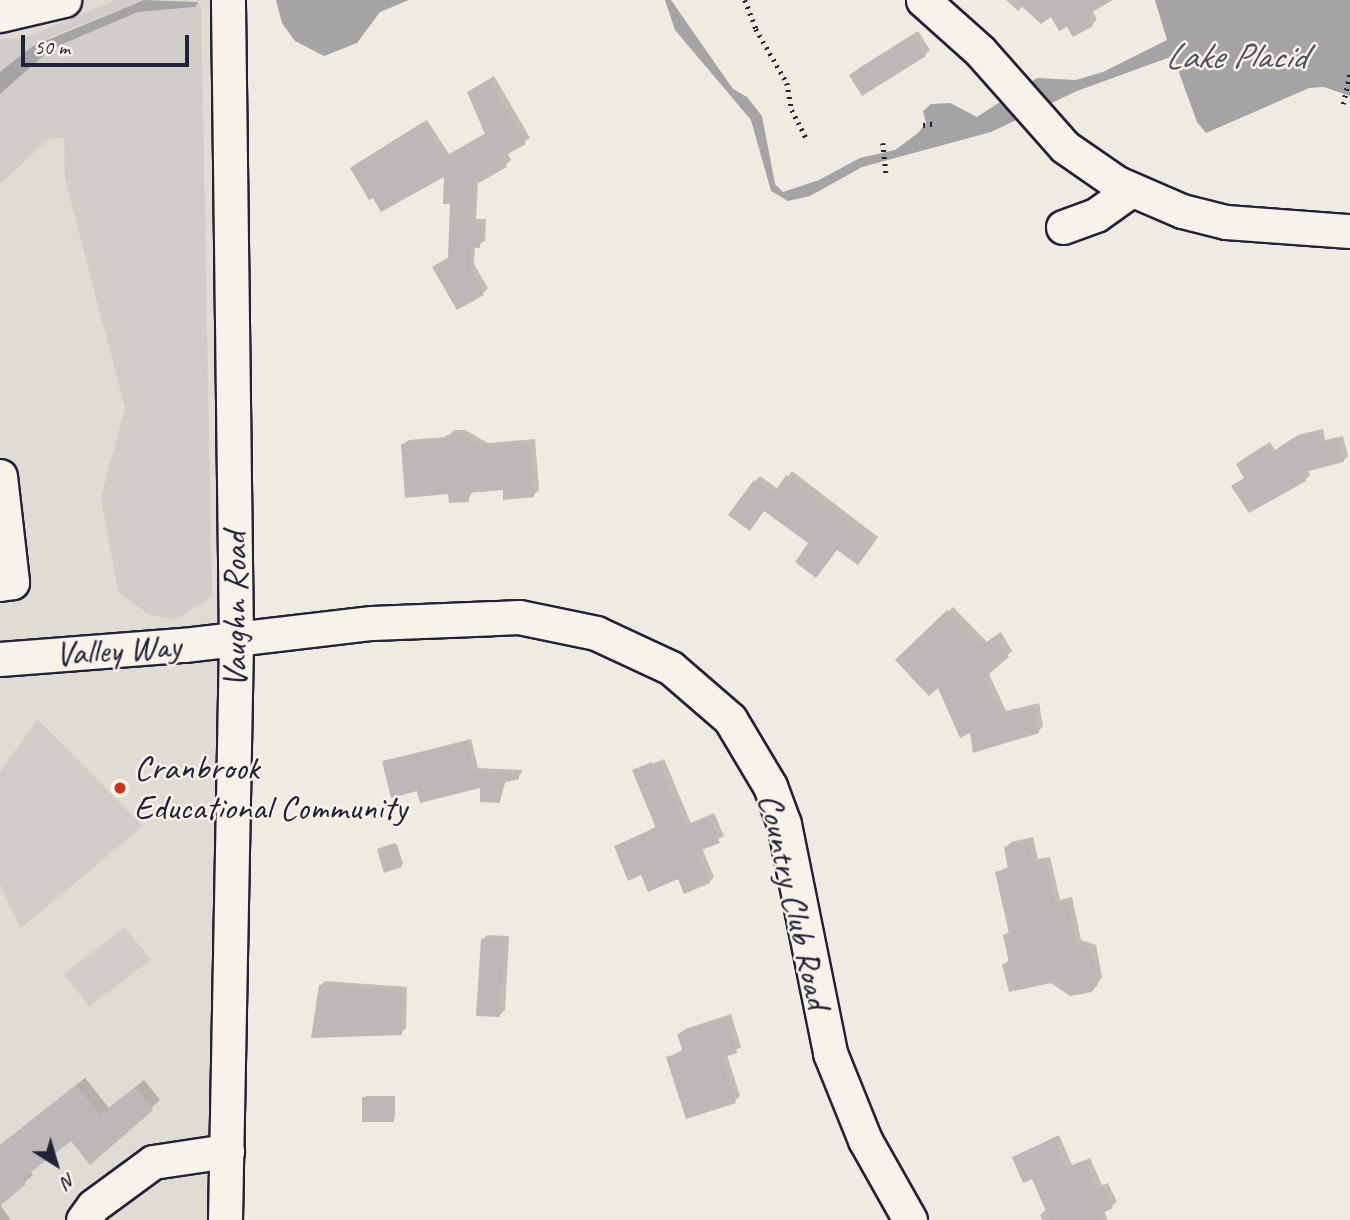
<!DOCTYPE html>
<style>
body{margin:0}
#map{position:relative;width:1350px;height:1220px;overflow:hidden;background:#eeebe1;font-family:Caveat,sans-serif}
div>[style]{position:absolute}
.built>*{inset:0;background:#dfdcd4}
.green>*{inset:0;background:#d1cdc9}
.water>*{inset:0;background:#a6a3a6}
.shadow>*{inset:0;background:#0003}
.building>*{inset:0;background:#bbb8b7}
.path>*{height:4.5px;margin-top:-2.25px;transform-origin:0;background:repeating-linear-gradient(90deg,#22223b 0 2px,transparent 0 7px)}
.roads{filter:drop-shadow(2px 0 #22223b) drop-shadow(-2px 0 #22223b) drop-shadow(0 2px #22223b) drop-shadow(0 -2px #22223b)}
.minor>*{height:33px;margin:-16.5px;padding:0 16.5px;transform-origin:16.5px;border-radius:16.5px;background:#f7f3e8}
.dots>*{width:19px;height:19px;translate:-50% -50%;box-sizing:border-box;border:4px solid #f7f3e8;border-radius:50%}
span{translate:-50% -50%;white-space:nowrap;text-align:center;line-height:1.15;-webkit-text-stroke:5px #f7f3e8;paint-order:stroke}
.street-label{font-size:35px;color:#22223b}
.poi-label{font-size:35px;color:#22223b}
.left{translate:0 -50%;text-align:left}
.water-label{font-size:37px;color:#504f60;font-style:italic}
.north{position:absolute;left:21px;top:1129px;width:70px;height:70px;-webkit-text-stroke:5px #f7f3e8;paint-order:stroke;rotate:143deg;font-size:19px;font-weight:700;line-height:28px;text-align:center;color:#22223b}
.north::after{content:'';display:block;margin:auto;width:24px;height:32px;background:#22223b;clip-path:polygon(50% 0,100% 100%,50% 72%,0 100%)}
.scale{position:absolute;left:21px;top:35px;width:168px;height:32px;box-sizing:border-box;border:4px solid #22223b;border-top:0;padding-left:9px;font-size:21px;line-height:24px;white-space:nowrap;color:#22223b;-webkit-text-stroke:5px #f7f3e8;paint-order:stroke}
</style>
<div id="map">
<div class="built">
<i style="clip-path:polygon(0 0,245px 0,246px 356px,235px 1220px,0 1220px)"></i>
</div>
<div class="green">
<i style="clip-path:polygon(116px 0,144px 0,50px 37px,0 72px,0 39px,24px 38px)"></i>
<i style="clip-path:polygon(197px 0,201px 6px,212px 597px,175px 620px,148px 614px,118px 592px,101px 497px,125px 408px,65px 179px,64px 138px,49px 139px,0 184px,0 94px,51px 49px,138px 12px,195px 7px)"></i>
<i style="clip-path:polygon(37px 719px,143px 826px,20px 929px,0 884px,0 772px)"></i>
<i style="clip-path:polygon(125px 927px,151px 960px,89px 1007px,64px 974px)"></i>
</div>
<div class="water">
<i style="clip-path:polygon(144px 0,198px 2px,195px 7px,138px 12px,51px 49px,0 94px,0 72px,33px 46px)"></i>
<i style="clip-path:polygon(276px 0,409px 0,380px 12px,357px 43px,324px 56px,295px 41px,282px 23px)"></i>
<i style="clip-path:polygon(665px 0,671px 0,733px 89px,747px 97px,762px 116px,775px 184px,783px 192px,819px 180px,860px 158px,895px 150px,918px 133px,926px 123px,923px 111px,931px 104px,950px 103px,977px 117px,1037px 78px,1076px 80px,1103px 72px,1167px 40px,1155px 0,1350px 0,1350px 96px,1324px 87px,1309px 88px,1206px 133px,1197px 122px,1173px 56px,1077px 91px,991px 132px,862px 167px,810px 196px,788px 201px,771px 191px,751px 120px,675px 30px)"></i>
</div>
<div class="shadow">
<i style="clip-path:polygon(1006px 0,1109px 0,1092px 10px,1097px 19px,1092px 25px,1067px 24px,1024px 5px,1018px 11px)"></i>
<i style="clip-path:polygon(918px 31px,930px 50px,925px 55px,856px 70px)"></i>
<i style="clip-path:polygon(494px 76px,530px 138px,507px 152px,511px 160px,506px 165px,478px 181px,476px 219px,486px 219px,485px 241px,475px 246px,474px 264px,488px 288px,483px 293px,434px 267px,450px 256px,452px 203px,446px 174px,358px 163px,427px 120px,449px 154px,486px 133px,469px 92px)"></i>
<i style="clip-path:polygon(1323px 429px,1325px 440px,1343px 436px,1348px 456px,1343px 461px,1307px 469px,1310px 475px,1305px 480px,1234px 486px,1246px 477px,1238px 464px,1243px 459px,1270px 442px,1275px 450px,1300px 434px)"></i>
<i style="clip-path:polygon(454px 430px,465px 430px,488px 443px,535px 439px,539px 490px,534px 495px,504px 489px,473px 491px,468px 500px,450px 493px,403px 445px,408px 440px,447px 437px)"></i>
<i style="clip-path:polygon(792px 471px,878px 537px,863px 558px,811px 543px,765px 509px,750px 529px,755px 481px,760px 476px,778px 489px)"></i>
<i style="clip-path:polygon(953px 607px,987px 642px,1001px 632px,1012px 651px,988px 672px,1006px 711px,1039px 703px,1043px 726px,1038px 732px,971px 731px,938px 685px,898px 660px)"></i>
<i style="clip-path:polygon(471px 739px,478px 768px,523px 770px,518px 777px,506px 780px,500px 801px,482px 786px,418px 789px,384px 761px)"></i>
<i style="clip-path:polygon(664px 759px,691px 823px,714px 813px,724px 836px,702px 848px,714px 877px,709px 882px,642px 873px,616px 847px,657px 826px,634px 771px)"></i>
<i style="clip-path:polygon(1033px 837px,1038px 859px,1050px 857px,1060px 900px,1072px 897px,1081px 940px,1096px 945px,1102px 977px,1097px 984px,1051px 981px,1004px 965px,1010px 959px,1005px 935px,1010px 931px,997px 872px,1010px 866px,1006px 847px,1011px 842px)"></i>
<i style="clip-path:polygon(397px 844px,403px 864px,401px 866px,379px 850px)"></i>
<i style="clip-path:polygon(487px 935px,509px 936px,505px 1010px,500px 1015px,482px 940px)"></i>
<i style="clip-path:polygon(325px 981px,407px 987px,406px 1028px,401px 1033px,320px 986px)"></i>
<i style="clip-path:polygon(731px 1014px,741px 1047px,727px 1055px,740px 1096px,735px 1101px,668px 1058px,684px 1049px,679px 1034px,685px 1029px)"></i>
<i style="clip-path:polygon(85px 1078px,109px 1108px,144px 1080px,160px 1100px,90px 1163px,71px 1138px,30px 1171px,33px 1175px,0 1203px,0 1145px)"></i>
<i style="clip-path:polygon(366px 1096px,395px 1096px,395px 1119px,364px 1098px)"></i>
<i style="clip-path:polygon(1059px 1135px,1072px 1165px,1090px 1158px,1102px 1185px,1108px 1183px,1117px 1202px,1104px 1211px,1108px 1220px,1042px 1220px,1040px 1215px,1047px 1209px,1033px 1177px,1014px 1157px)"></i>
<i style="clip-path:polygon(0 1205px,11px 1220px,0 1220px)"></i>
</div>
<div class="building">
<i style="clip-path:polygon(1015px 0,1113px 0,1087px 15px,1093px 26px,1073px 37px,1067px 27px,1059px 31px,1051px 17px,1041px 24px)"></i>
<i style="clip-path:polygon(913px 35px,926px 56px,862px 96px,849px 75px)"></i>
<i style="clip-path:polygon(488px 80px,526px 144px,502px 157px,507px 167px,473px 186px,472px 223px,482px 223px,480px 248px,471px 247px,470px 270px,484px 295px,457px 310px,432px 267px,448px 258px,450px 204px,443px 204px,444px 177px,381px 212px,373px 198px,369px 200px,350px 168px,420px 124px,426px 125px,444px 158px,485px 134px,467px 92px)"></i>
<i style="clip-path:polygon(1318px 433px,1320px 444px,1338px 440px,1344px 462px,1301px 473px,1306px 481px,1249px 513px,1231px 486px,1244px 478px,1236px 464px,1264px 446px,1270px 454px,1293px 438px)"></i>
<i style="clip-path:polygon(459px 434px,482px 447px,530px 443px,534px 497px,503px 500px,503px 490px,468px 493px,469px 502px,449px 503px,448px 494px,405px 498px,401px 444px,440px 441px,447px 435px)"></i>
<i style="clip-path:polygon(786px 475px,874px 543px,858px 565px,837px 550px,816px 578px,795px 562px,808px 543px,764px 511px,750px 531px,728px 515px,754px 480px,773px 494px)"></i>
<i style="clip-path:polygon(947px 610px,981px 646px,995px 636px,1009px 657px,984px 678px,1001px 715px,1034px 707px,1039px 733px,973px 753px,970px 733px,960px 738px,938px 688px,929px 696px,895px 660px)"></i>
<i style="clip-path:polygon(467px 742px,474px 772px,519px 774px,519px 779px,502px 783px,500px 803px,480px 802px,480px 788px,420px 803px,417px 791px,391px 798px,382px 761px)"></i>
<i style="clip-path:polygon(652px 762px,653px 766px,659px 763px,686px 827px,709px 817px,720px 843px,696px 852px,710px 883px,684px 894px,678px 879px,648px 892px,641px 875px,628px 881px,614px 846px,656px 828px,632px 770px)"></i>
<i style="clip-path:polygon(1028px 841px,1033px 863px,1046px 861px,1055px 904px,1067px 901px,1076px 945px,1092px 950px,1098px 984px,1092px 992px,1070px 996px,1051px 983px,1009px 992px,1002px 964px,1009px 963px,1003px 935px,1009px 933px,995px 872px,1008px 869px,1004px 847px)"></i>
<i style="clip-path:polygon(395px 843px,402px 867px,384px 873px,377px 849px)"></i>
<i style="clip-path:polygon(481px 939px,505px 940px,500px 1017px,476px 1016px)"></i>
<i style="clip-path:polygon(319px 985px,403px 991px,402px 1035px,311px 1038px)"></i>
<i style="clip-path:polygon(726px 1018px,737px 1053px,721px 1058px,736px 1103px,686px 1119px,666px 1057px,683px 1052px,677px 1034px)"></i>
<i style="clip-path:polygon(76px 1085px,100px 1115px,135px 1087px,153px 1110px,90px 1165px,71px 1141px,22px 1179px,26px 1184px,0 1206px,0 1145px)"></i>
<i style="clip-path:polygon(362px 1097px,394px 1098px,394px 1122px,362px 1122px)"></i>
<i style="clip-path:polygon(1054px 1138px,1067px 1169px,1085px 1161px,1097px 1189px,1103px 1187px,1113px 1208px,1098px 1215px,1101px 1220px,1050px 1220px,1032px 1179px,1023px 1183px,1012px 1157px)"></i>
</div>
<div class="path">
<i style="left:745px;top:0;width:31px;rotate:69deg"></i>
<i style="left:756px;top:29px;width:62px;rotate:60.1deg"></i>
<i style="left:787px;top:83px;width:27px;rotate:80deg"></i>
<i style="left:792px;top:110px;width:35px;rotate:63deg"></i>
<i style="left:1343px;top:104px;width:32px;rotate:-77deg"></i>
<i style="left:923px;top:125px;width:14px;rotate:-8deg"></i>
<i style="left:883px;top:143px;width:30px;rotate:84deg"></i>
</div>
<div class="roads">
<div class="minor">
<i style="left:923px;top:0;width:76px;rotate:41.8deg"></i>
<i style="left:980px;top:51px;width:128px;rotate:48.5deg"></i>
<i style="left:1065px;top:147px;width:63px;rotate:34.7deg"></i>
<i style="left:1117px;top:183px;width:71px;rotate:23.3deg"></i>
<i style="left:1182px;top:211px;width:45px;rotate:14deg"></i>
<i style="left:1226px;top:222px;width:124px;rotate:4.2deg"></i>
<i style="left:0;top:15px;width:66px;rotate:-13.2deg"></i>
<i style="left:1063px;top:227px;width:35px;rotate:-20deg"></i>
<i style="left:1096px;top:215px;width:43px;rotate:-35.5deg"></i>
<i style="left:0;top:476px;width:107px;rotate:83.5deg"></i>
<i style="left:12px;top:582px;width:12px;rotate:171deg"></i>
<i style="left:0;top:659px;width:185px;rotate:-4.4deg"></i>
<i style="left:184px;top:645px;width:189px;rotate:-6.7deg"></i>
<i style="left:372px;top:623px;width:147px;rotate:-2.3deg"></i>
<i style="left:519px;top:617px;width:79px;rotate:11.7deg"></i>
<i style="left:596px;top:633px;width:83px;rotate:25deg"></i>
<i style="left:671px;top:668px;width:78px;rotate:40.8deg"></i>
<i style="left:730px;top:719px;width:78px;rotate:59.2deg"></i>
<i style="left:770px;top:786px;width:40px;rotate:69.8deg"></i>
<i style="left:784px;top:824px;width:234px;rotate:78.6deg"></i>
<i style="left:830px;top:1053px;width:94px;rotate:68.1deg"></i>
<i style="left:865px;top:1140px;width:92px;rotate:60.6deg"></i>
<i style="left:83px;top:1220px;width:17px;rotate:-54deg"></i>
<i style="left:93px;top:1206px;width:74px;rotate:-36.3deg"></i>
<i style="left:153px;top:1162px;width:75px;rotate:-8.5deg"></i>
<i style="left:225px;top:1220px;width:580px;rotate:-88.91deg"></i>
<i style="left:236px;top:640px;width:640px;rotate:-90.72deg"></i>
</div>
</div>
<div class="dots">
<i style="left:120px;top:788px;background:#c8321e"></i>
</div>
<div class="street-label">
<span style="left:235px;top:610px;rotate:-90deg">Vaughn Road</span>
<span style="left:118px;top:650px;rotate:-4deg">Valley Way</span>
<span style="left:794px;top:901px;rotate:77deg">Country Club Road</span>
</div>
<div class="poi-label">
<span class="left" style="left:134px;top:788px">Cranbrook<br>Educational Community</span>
</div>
<div class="water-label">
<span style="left:1235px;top:56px">Lake Placid</span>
</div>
<div class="north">N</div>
<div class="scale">50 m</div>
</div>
